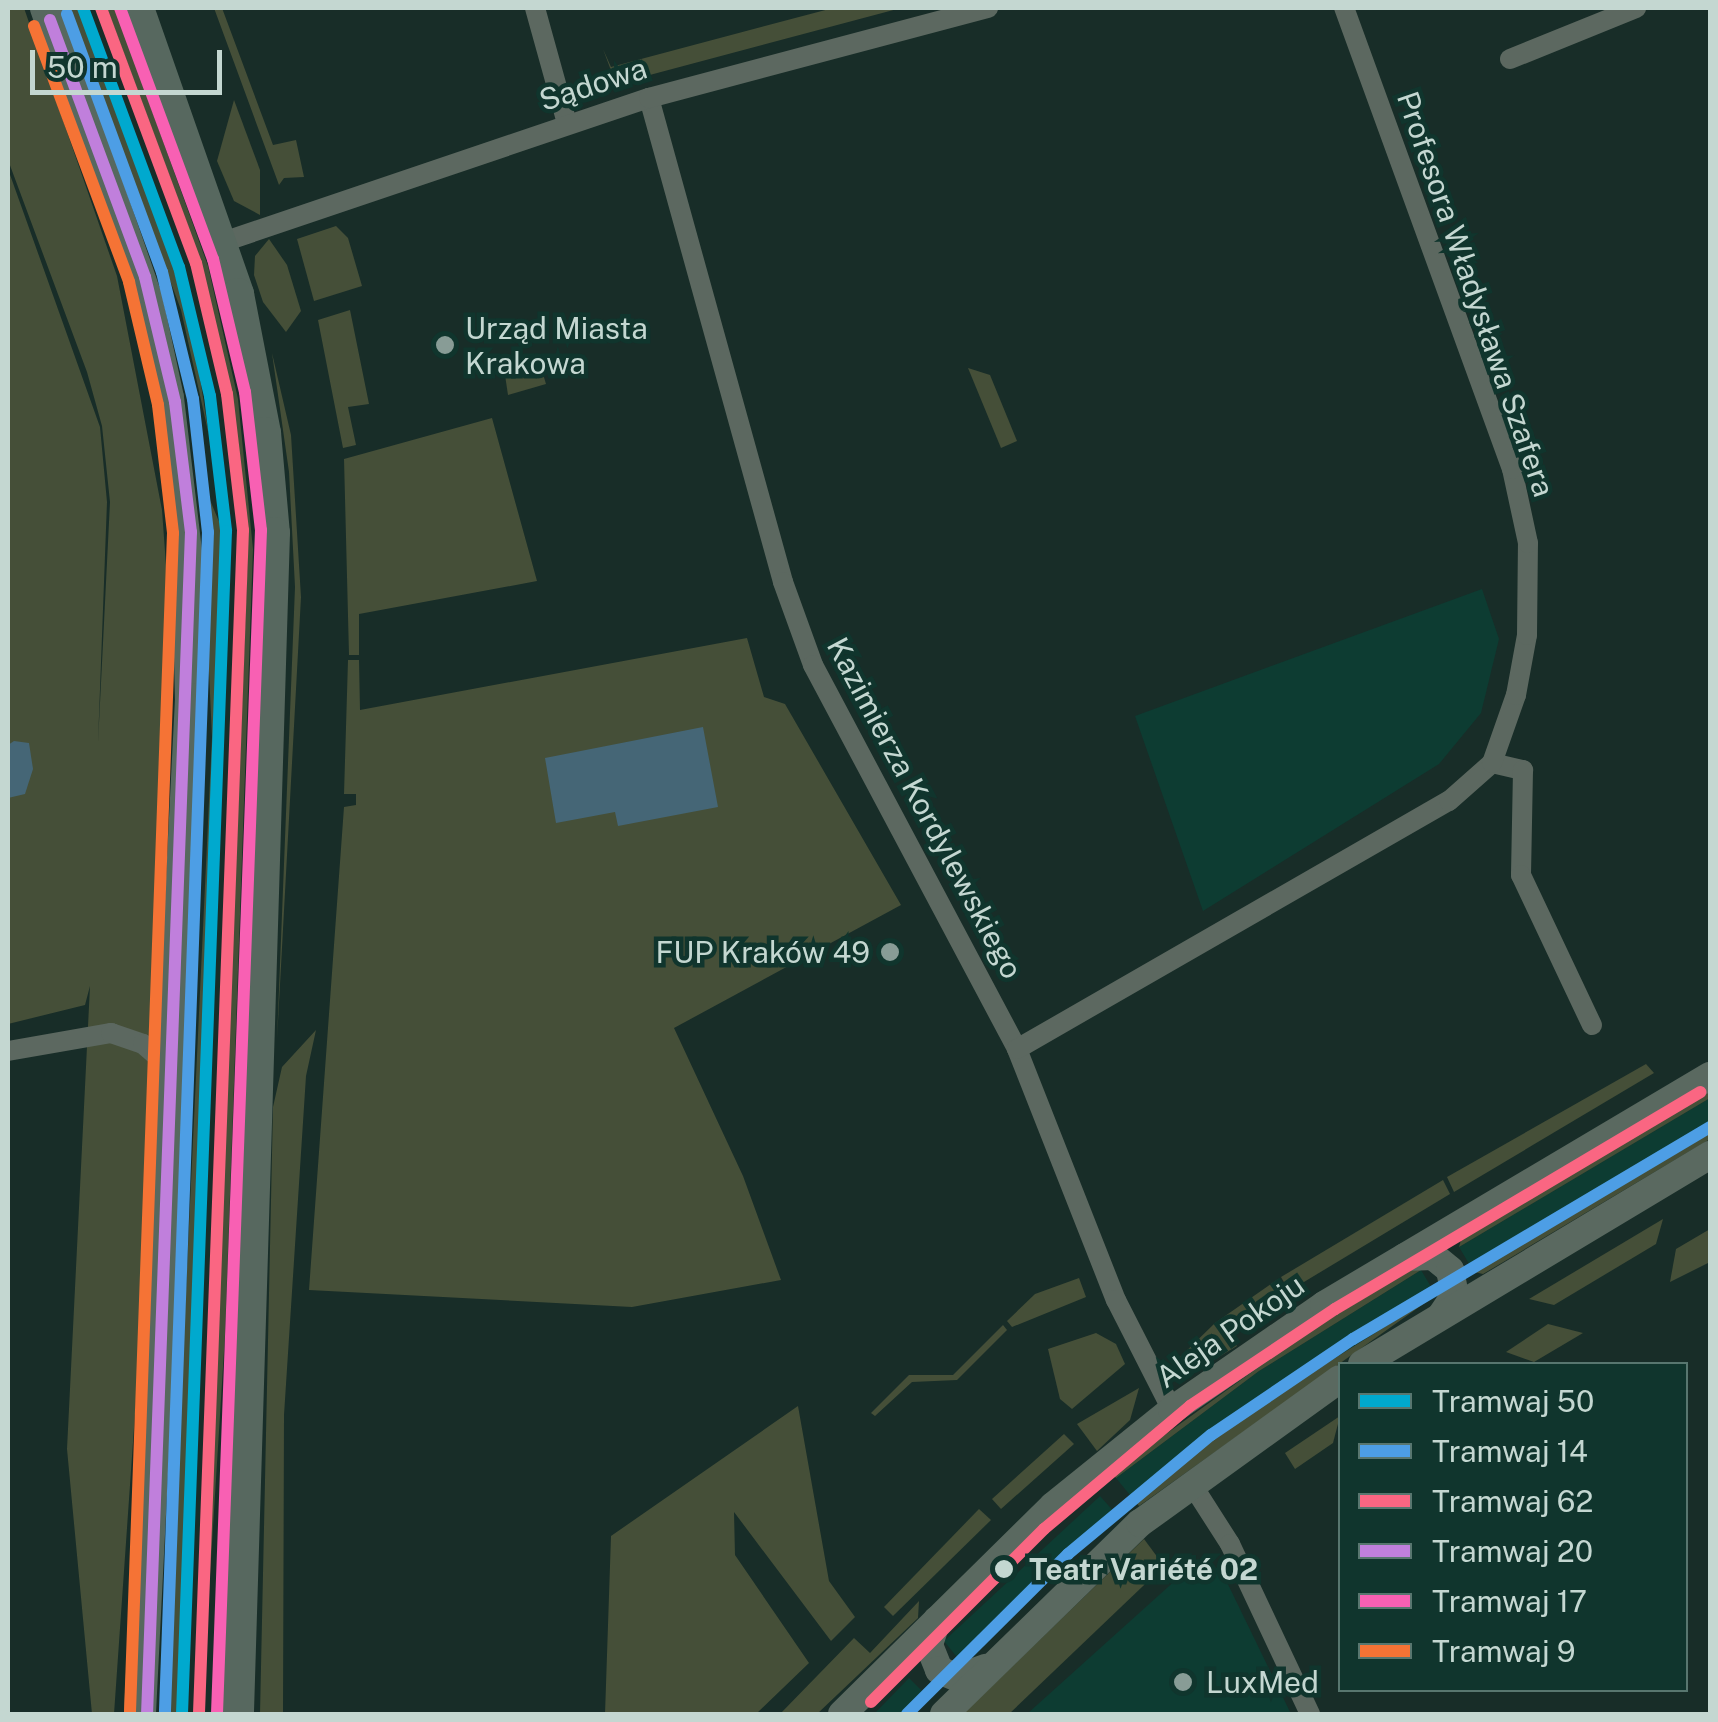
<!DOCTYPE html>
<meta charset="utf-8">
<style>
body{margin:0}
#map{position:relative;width:1718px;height:1722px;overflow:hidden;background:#182d28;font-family:"Public Sans",sans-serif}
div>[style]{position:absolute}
.built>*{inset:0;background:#0d3c32}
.green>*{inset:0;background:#454f38}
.water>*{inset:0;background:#456676}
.street>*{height:20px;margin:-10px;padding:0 10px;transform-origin:10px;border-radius:10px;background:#5c6860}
.secondary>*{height:28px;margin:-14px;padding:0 14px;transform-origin:14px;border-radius:14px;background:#5a6960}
.primary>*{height:32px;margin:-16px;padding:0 16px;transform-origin:16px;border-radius:16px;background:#57685f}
.tram-1>*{height:12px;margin:-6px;padding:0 6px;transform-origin:6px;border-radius:6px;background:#00a9ce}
.tram-2>*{height:12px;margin:-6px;padding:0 6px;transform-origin:6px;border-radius:6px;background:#4d9ee5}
.tram-3>*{height:12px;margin:-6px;padding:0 6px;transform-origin:6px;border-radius:6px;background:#fa6682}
.tram-4>*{height:12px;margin:-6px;padding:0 6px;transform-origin:6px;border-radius:6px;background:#c07fdc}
.tram-5>*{height:12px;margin:-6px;padding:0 6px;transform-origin:6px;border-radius:6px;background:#f860b3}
.tram-6>*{height:12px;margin:-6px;padding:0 6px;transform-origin:6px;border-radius:6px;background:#f57335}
.dots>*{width:28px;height:28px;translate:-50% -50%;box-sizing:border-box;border:5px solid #10352d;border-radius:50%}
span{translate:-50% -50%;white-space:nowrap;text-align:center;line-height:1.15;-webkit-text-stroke:9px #10352d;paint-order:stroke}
.street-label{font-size:30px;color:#c4d7d1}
.poi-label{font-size:30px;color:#c4d7d1}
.left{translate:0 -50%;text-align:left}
.right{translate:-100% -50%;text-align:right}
.stop-label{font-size:30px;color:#c4d7d1;font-weight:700}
.frame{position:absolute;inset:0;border:10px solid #c4d7d1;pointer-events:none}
.legend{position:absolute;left:1338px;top:1362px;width:350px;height:330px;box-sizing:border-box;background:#10352d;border:2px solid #58766f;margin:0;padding:12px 18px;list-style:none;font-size:30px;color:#c4d7d1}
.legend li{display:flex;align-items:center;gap:20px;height:50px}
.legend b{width:50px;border:2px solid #58766f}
.scale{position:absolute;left:30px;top:50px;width:192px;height:45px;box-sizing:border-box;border:5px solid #c4d7d1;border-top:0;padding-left:12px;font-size:30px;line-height:35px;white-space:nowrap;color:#c4d7d1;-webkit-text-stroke:8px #10352d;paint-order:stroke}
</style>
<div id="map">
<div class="built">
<i style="clip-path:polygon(1482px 589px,1499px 639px,1481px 713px,1439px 764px,1203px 911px,1135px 716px)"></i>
<i style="clip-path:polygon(1710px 1098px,1710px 1132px,1474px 1272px,1459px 1247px)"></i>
<i style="clip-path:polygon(1421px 1270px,1436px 1295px,1257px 1407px,1134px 1500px,1116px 1478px,1259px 1371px)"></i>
<i style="clip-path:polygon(1100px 1496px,1116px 1514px,960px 1661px,944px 1641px)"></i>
<i style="clip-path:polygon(1198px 1560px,1221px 1570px,1291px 1714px,1027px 1714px)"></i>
<i style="clip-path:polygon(909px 1678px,928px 1697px,912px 1714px,874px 1714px)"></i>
</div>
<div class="green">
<i style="clip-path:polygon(8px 8px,24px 8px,117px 276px,162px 510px,171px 634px,160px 1056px,114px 1714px,92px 1714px,67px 1449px,90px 986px,85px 1005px,8px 1024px,8px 169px,100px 427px,107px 502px,98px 743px,110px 502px,102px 426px,87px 372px,8px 160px)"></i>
<i style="clip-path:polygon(69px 8px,78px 8px,172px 263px,197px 359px,209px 436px,181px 310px)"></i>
<i style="clip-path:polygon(107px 8px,115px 8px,208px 266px,238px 399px,253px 549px,225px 1335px,205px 1655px,248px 551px,238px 440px,215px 321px,188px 226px)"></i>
<i style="clip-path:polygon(214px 8px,222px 8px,273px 145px,296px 140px,304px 177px,284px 178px,279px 185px)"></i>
<i style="clip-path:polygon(833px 8px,901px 8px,616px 84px,603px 49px,611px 67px)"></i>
<i style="clip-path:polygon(234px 100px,260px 170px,260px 215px,234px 201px,217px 161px)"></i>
<i style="clip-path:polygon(336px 226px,348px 238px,362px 286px,314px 301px,297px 239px)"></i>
<i style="clip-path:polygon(269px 239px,287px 265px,301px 311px,286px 332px,263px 302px,254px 275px,255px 256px)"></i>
<i style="clip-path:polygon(350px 310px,369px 404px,348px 407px,356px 445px,343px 448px,318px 320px)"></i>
<i style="clip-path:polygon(272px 353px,291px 435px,301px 597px,277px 1040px,295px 587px,289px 472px)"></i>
<i style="clip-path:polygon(516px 361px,540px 364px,546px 384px,508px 395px,505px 375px)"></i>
<i style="clip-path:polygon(968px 368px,990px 375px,1017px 441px,1001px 448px)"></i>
<i style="clip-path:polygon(492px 418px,537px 581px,359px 614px,359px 655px,349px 655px,344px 459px)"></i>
<i style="clip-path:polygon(200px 476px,220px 524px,220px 677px,177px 1714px,166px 1714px,212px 737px)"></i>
<i style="clip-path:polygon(747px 638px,764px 697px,785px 704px,901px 905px,674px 1028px,743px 1176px,781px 1280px,632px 1307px,309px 1290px,344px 807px,356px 805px,356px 794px,344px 794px,348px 660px,359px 660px,360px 710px)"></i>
<i style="clip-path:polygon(316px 1030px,306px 1076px,284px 1415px,283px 1714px,260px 1714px,273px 1107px,282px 1067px)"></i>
<i style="clip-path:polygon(1646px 1064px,1654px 1073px,1454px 1192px,1447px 1177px)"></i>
<i style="clip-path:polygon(1710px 1091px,1710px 1098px,1459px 1247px,1461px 1240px)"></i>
<i style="clip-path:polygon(1710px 1132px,1710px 1139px,1483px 1274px,1474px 1272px)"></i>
<i style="clip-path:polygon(1443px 1180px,1450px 1194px,1289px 1291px,1281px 1277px)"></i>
<i style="clip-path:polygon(1663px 1219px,1656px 1244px,1554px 1305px,1529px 1299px)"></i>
<i style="clip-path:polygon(1710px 1229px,1710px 1262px,1670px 1282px,1676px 1249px)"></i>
<i style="clip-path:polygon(1411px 1269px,1421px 1270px,1259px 1371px,1116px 1478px,1112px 1473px,1299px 1338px)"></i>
<i style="clip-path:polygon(1079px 1278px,1086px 1297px,1012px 1327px,1007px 1321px,1035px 1294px)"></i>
<i style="clip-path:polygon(1278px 1279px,1286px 1292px,1228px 1332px,1237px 1346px,1202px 1367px,1174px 1363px,1215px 1323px)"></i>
<i style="clip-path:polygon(1436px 1295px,1139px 1506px,1134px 1500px,1257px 1407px)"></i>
<i style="clip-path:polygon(1548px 1324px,1583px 1333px,1534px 1362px,1506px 1352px)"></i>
<i style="clip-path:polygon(1003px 1325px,1007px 1330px,957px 1380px,912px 1382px,875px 1416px,871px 1413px,909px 1375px,953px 1375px)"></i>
<i style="clip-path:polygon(1096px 1333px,1116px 1344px,1125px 1364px,1072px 1409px,1060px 1399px,1048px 1349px)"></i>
<i style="clip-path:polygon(1139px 1388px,1130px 1420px,1097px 1451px,1077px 1424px)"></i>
<i style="clip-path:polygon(798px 1406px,829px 1581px,855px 1617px,831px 1641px,734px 1512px,735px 1555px,809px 1663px,756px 1714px,605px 1714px,611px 1536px)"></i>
<i style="clip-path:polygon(1340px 1416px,1333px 1443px,1295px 1469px,1285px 1453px)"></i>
<i style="clip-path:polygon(1064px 1434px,1074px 1444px,1001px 1509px,992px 1499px)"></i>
<i style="clip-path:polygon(979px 1509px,991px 1520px,893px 1616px,884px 1607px)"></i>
<i style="clip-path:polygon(1144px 1539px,1164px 1566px,1009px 1714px,963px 1714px)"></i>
<i style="clip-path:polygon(919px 1601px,918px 1618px,817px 1714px,780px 1714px,854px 1638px,870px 1653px)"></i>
</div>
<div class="water">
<i style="clip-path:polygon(703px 727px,718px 807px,618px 826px,615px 812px,556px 823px,545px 758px)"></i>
<i style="clip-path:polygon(14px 741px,29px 743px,33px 769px,25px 794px,8px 798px,8px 745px)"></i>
</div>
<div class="street">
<i style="left:535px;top:8px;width:119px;rotate:74.5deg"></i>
<i style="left:1510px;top:59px;width:136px;rotate:-22deg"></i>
<i style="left:649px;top:98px;width:502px;rotate:74.52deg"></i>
<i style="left:783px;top:582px;width:88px;rotate:70.1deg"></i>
<i style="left:813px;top:665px;width:435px;rotate:62deg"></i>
<i style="left:1017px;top:1049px;width:270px;rotate:68.5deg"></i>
<i style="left:1116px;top:1300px;width:123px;rotate:63deg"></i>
<i style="left:223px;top:242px;width:450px;rotate:-18.7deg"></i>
<i style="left:649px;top:98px;width:351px;rotate:-14.9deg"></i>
<i style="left:1492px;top:763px;width:32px;rotate:13deg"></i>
<i style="left:1523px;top:770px;width:105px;rotate:91.1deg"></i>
<i style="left:1521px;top:875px;width:166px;rotate:64.7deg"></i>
<i style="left:1017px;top:1049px;width:498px;rotate:-29.9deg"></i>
<i style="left:1449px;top:801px;width:57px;rotate:-41.5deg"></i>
<i style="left:1492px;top:763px;width:72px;rotate:-70.6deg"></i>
<i style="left:1516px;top:695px;width:61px;rotate:-79.6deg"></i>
<i style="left:1527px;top:635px;width:92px;rotate:-89.4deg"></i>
<i style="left:1528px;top:543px;width:76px;rotate:-102.2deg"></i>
<i style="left:1512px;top:469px;width:491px;rotate:-110deg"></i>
<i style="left:8px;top:1051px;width:105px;rotate:-9.9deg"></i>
<i style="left:111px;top:1033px;width:34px;rotate:19deg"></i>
<i style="left:143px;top:1044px;width:43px;rotate:41.2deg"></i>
<i style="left:1191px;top:1483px;width:72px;rotate:57.4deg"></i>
<i style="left:1230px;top:1544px;width:188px;rotate:64.8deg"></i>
</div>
<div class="secondary">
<i style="left:1405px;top:1257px;width:28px;rotate:-2deg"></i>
<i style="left:1433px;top:1256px;width:22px;rotate:39deg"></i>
<i style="left:1450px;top:1270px;width:25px;rotate:79deg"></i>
<i style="left:1455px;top:1295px;width:25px;rotate:124deg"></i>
<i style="left:1362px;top:1364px;width:406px;rotate:-31deg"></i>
<i style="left:937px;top:1620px;width:26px;rotate:108deg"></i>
<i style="left:929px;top:1645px;width:27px;rotate:68deg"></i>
<i style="left:939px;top:1670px;width:21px;rotate:23deg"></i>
<i style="left:958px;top:1678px;width:30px;rotate:-20deg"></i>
<i style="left:842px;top:1714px;width:296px;rotate:-44.6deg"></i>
<i style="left:1053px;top:1506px;width:153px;rotate:-38.9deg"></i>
<i style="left:1172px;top:1410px;width:185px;rotate:-34.6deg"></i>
<i style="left:1324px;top:1305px;width:449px;rotate:-30.7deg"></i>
<i style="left:944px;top:1714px;width:274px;rotate:-44.3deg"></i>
<i style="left:1140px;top:1523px;width:246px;rotate:-35.8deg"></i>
</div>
<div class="primary">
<i style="left:46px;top:8px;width:305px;rotate:70.9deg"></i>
<i style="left:146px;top:296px;width:104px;rotate:77.8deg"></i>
<i style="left:168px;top:398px;width:172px;rotate:83.3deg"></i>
<i style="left:188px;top:569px;width:130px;rotate:88.7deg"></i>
<i style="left:191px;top:699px;width:1016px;rotate:92.88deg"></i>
<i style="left:138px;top:8px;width:303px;rotate:70.7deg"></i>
<i style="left:238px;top:294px;width:142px;rotate:79deg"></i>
<i style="left:265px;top:433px;width:100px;rotate:84.9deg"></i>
<i style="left:274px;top:533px;width:1182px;rotate:91.75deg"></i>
</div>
<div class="tram-1">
<i style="left:83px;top:8px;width:276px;rotate:69.7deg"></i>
<i style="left:179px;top:267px;width:133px;rotate:76.5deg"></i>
<i style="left:210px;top:396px;width:136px;rotate:83.2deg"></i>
<i style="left:226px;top:531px;width:1184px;rotate:92.13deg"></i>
</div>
<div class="tram-2">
<i style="left:67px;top:14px;width:275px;rotate:69.8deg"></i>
<i style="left:162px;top:272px;width:131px;rotate:76.3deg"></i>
<i style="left:193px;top:399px;width:134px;rotate:83.6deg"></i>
<i style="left:208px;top:532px;width:1182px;rotate:92.09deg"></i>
<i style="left:907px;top:1714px;width:227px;rotate:-44.8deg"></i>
<i style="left:1068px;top:1554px;width:186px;rotate:-39.8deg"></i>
<i style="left:1211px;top:1435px;width:171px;rotate:-34.1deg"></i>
<i style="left:1353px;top:1339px;width:415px;rotate:-30.7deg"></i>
</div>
<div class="tram-3">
<i style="left:101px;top:8px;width:272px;rotate:69.6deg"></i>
<i style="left:196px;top:263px;width:135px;rotate:76.7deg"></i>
<i style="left:227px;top:394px;width:137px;rotate:83.3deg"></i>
<i style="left:243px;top:530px;width:1185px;rotate:92.13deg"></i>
<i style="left:871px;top:1702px;width:245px;rotate:-45deg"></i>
<i style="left:1044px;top:1529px;width:191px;rotate:-40.1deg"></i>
<i style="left:1190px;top:1406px;width:174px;rotate:-33.8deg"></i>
<i style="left:1335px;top:1309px;width:425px;rotate:-30.7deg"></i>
</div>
<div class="tram-4">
<i style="left:50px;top:20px;width:274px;rotate:69.7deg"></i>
<i style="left:145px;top:277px;width:129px;rotate:76.5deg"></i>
<i style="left:175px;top:402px;width:131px;rotate:83deg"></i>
<i style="left:191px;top:532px;width:1182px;rotate:92.13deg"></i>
</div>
<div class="tram-5">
<i style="left:120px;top:8px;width:268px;rotate:69.7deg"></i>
<i style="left:213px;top:259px;width:137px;rotate:76.5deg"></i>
<i style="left:245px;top:392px;width:139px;rotate:83.4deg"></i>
<i style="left:261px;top:530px;width:1185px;rotate:92.13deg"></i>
</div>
<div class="tram-6">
<i style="left:34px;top:26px;width:273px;rotate:69.6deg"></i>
<i style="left:129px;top:282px;width:126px;rotate:76.7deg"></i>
<i style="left:158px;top:405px;width:129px;rotate:83.3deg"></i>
<i style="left:173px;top:533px;width:1180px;rotate:92.09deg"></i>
</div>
<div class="dots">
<i style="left:445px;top:345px;background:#889c96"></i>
<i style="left:890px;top:952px;background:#889c96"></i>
<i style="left:1004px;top:1569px;background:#c4d7d1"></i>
<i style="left:1183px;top:1682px;background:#889c96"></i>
</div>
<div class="street-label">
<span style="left:593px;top:84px;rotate:-18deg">Sądowa</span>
<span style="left:1476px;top:294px;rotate:71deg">Profesora Władysława Szafera</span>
<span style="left:925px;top:808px;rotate:62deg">Kazimierza Kordylewskiego</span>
<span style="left:1230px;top:1331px;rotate:-35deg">Aleja Pokoju</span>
</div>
<div class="poi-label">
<span class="left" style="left:465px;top:345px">Urząd Miasta<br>Krakowa</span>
<span class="right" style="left:870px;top:952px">FUP Kraków 49</span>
<span class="left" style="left:1206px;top:1682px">LuxMed</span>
</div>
<div class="stop-label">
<span class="left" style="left:1029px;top:1569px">Teatr Variété 02</span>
</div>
<div class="frame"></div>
<ul class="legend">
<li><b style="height:12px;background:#00a9ce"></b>Tramwaj 50</li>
<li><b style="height:12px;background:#4d9ee5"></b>Tramwaj 14</li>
<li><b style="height:12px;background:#fa6682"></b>Tramwaj 62</li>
<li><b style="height:12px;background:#c07fdc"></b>Tramwaj 20</li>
<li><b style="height:12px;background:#f860b3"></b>Tramwaj 17</li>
<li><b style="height:12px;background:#f57335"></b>Tramwaj 9</li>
</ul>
<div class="scale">50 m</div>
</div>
